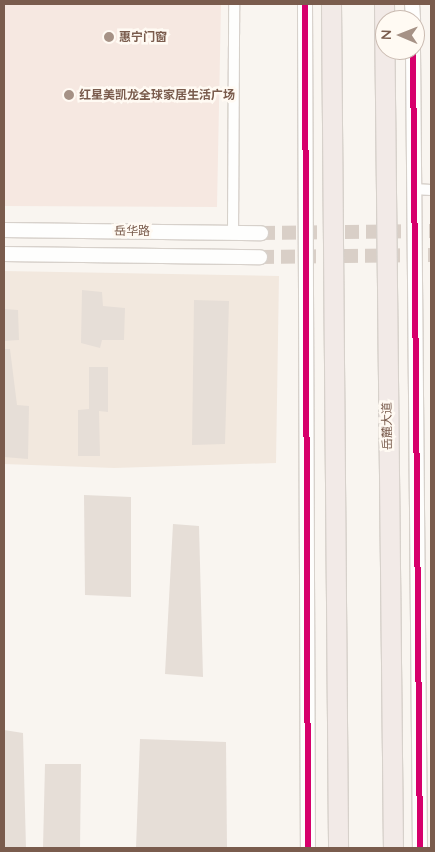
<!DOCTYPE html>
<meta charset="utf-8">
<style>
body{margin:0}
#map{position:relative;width:435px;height:852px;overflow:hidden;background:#f9f5f0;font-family:Quicksand,"Noto Sans SC",sans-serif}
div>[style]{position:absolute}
.residential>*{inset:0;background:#f2e8de}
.commercial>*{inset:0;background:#f6e8e1}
.building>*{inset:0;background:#e6ded7}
.secondary-tunnel>*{height:14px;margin-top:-7px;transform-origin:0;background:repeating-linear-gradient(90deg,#d9cfc7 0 14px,transparent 0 21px)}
.roads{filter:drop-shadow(1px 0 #d7d1cb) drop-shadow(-1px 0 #d7d1cb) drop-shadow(0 1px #d7d1cb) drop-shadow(0 -1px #d7d1cb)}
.street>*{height:10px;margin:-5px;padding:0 5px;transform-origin:5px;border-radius:5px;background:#fefefd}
.secondary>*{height:14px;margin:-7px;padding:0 7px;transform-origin:7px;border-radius:7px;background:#fefefd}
.highway>*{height:19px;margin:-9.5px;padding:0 9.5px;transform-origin:9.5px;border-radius:9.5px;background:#f2eae7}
.cycleway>*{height:6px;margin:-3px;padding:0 3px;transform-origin:3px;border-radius:3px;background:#d6006c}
.dots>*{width:14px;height:14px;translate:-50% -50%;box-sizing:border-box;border:2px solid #fffaf3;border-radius:50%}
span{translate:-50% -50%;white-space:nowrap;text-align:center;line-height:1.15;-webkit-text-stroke:5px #fffaf3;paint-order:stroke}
.poi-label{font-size:12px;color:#7a5c4d;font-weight:700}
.left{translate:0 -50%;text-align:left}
.street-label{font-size:12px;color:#7a5c4d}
.frame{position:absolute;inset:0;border:5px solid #7a5c4d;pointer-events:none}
.north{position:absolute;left:375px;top:10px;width:50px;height:50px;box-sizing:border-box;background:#fffaf3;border:1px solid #cabbb1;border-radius:50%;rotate:271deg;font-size:14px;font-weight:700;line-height:20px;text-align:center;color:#7a5c4d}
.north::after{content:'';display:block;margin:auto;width:18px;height:22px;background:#a69286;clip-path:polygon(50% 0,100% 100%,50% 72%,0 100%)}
</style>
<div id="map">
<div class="residential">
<i style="clip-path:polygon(4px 271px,279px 276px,276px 463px,114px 468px,4px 464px)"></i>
</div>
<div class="commercial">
<i style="clip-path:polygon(4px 4px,221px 4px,217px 207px,4px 206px)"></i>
</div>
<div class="building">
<i style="clip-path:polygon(82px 290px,102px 292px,103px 306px,125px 308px,124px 340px,102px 340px,100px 348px,81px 343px)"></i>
<i style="clip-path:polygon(194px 300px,229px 301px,225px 444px,192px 445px)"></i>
<i style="clip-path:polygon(4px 309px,18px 310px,19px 340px,4px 341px)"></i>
<i style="clip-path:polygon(4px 349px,10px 349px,17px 405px,29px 406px,28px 459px,4px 457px)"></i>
<i style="clip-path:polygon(89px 367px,108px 367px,108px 412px,99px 411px,100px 456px,78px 456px,78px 410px,89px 409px)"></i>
<i style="clip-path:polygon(84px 495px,131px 497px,131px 597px,85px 595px)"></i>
<i style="clip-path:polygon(173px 524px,199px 526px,203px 677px,165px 674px)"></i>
<i style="clip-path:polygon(4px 730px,23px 733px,26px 848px,4px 848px)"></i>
<i style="clip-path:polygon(140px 739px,226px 742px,227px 848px,136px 848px)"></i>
<i style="clip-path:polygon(45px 764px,81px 764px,80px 848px,43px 848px)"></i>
</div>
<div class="secondary-tunnel">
<i style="left:261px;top:233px;width:170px;rotate:-0.7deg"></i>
<i style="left:260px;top:257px;width:171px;rotate:-0.7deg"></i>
</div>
<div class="roads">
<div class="street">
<i style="left:414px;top:189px;width:17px;rotate:3deg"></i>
<i style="left:233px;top:232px;width:228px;rotate:-89.7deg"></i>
</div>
<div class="secondary">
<i style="left:305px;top:4px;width:844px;rotate:89.8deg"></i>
<i style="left:412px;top:4px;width:16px;rotate:86deg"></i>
<i style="left:413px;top:50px;width:798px;rotate:89.5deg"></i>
<i style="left:4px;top:230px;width:257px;rotate:0.7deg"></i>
<i style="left:4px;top:254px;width:256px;rotate:0.7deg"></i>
</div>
<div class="highway">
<i style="left:331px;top:4px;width:844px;rotate:89.52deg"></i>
<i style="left:384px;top:4px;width:844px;rotate:89.39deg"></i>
</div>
</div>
<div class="cycleway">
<i style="left:305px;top:4px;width:844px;rotate:89.8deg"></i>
<i style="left:413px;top:50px;width:798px;rotate:89.5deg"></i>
</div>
<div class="dots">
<i style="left:109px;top:37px;background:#a69286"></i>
<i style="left:69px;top:95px;background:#a69286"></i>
</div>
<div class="poi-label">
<span class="left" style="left:119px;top:37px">惠宁门窗</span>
<span class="left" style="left:79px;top:95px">红星美凯龙全球家居生活广场</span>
</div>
<div class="street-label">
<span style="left:132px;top:231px">岳华路</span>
<span style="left:387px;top:426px;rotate:-91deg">岳麓大道</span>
</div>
<div class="frame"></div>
<div class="north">N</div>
</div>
